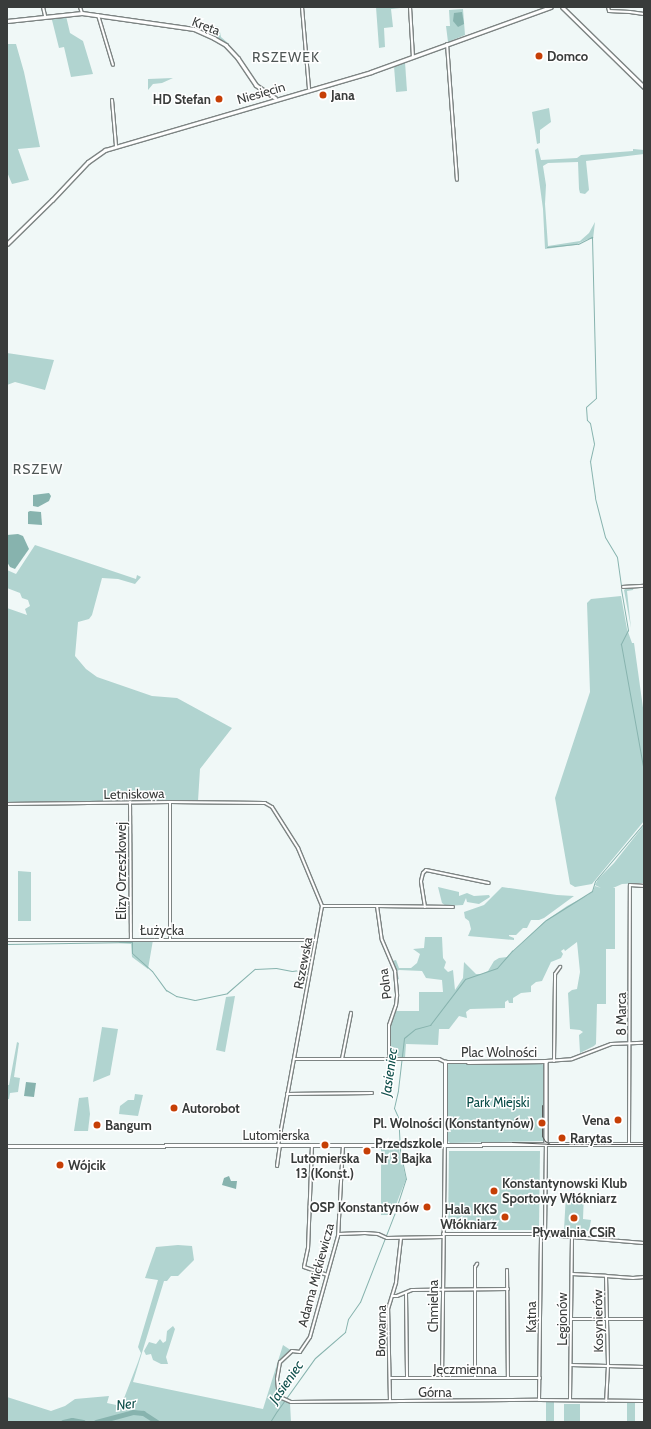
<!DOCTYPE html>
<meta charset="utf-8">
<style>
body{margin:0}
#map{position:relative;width:651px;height:1429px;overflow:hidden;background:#f0f8f7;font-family:Cabin,sans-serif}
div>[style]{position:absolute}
.green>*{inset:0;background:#b1d4d0}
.water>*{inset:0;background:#87b3ae}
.stream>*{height:1px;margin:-0.5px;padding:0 0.5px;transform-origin:0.5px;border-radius:0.5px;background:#87b3ae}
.river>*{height:5px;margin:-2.5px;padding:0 2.5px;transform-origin:2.5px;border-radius:2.5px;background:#87b3ae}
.roads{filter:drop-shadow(1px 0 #7d8483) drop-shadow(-1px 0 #7d8483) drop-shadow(0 1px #7d8483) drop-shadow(0 -1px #7d8483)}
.minor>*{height:2px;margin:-1px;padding:0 1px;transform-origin:1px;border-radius:1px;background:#fff}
.tertiary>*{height:2.5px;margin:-1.25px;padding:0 1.25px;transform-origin:1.25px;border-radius:1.25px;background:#fff}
.secondary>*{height:3px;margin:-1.5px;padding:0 1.5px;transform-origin:1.5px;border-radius:1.5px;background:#fff}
.tram>*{height:1px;margin:-0.5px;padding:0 0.5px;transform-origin:0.5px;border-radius:0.5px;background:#575b5a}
.dots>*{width:11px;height:11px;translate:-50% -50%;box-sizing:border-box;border:2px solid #fff;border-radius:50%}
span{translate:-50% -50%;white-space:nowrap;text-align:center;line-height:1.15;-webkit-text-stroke:3px #fff;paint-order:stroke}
.street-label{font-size:13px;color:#393c3b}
.poi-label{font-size:13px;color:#393c3b;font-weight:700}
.left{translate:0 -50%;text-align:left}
.right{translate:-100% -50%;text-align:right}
.park-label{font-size:13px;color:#094b47}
.neighbourhood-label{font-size:14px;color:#4f5655;letter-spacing:1px}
.water-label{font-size:14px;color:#10504c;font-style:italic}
.frame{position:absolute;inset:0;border:8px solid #393c3b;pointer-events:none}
</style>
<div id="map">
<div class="green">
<i style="clip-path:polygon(376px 7px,409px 7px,391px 9px,393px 27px,384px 28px,385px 47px,379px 48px)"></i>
<i style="clip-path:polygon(463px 9px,465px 35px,448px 42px,446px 26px,450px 26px,449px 10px)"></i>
<i style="clip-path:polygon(51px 16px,66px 16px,70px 33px,83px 41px,93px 74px,71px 77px,64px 47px,59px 48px)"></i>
<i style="clip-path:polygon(209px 25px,219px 27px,221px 37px,229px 44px,229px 46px,206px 32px,206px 26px)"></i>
<i style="clip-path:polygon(7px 44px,16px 44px,24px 72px,40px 147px,18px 149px,29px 180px,12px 184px,7px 172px)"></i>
<i style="clip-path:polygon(405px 62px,407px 91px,396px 92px,394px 66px)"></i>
<i style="clip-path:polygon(173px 78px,162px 83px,153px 84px,148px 90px,148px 79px)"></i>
<i style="clip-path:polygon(549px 108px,551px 122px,540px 130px,540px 143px,537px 144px,532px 112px)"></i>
<i style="clip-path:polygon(538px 148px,541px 160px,577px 158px,581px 155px,633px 151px,633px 149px,644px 150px,644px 154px,586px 161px,589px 190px,585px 194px,580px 193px,579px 189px,578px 162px,548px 163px,543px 166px,546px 185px,545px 204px,548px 246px,580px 241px,589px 233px,595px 222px,593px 239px,588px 239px,575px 245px,545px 249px,543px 209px,535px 150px)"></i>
<i style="clip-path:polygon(7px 353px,54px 360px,45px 390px,15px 382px,7px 385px)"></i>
<i style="clip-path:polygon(35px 545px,136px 579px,137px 575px,141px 577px,135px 584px,118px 579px,102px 578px,92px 615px,89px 619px,78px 622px,75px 656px,86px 669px,97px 677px,152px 696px,177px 698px,232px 728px,200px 769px,198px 801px,7px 803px,7px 608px,27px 615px,25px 609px,30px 606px,28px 600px,22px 598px,20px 593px,7px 588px,7px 570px,16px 574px)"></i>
<i style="clip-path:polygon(627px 587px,634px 587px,633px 590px,627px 591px,631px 628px,624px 590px)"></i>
<i style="clip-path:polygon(621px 596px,627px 629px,632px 643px,634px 643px,644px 715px,644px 821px,592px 884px,575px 887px,570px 884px,555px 798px,590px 692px,587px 603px,591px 599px)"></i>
<i style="clip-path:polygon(644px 825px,644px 883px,622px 884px,613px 888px,615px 888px,615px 949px,606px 949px,606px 1004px,597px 1004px,596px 1044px,594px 1046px,580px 1053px,579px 1035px,583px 1032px,580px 1030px,570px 1029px,568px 993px,572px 990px,577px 989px,580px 972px,577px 942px,565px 951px,564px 949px,561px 951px,563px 954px,561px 958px,551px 962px,542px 981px,536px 982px,531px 986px,531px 992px,521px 993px,513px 998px,513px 1003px,509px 1003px,508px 1000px,505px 1002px,505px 1008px,470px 1009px,466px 1012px,467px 1018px,459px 1016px,449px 1029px,439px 1029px,438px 1045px,406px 1044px,405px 1058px,392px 1055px,390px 1050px,391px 1023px,396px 1011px,419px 1011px,419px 992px,443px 992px,442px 980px,426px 978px,422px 971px,399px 970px,397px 971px,399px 979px,397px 980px,392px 961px,396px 960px,399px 968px,411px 968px,417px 963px,420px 954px,413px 949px,424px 948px,425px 937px,442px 937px,443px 958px,446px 962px,444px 968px,448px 972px,453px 970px,455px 990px,463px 978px,464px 962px,476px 974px,482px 974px,488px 971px,494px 961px,499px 958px,507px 957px,544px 922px,567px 906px,588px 895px,593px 891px,595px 886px,601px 888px,595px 885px,598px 879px,614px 863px)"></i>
<i style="clip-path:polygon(18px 871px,31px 872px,31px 921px,18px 921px)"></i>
<i style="clip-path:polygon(438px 887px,459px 892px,459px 896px,467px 893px,474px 896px,489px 895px,490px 897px,479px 904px,467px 902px,466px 898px,463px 905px,446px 906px,442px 903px)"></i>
<i style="clip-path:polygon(502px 887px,557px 895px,574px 896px,544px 918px,539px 920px,531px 920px,527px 928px,523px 928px,516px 935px,509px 935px,509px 936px,514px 938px,514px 940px,468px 936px,471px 929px,469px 921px,465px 918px,464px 912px,484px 905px)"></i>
<i style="clip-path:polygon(153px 940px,148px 969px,132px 957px,131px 944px,119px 943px,120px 941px)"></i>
<i style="clip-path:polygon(235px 996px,225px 1052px,216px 1050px,226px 997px)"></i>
<i style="clip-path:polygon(102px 1027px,118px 1029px,110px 1075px,93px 1082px)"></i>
<i style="clip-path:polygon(17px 1042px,19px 1043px,14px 1077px,20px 1078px,18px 1092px,10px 1093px,9px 1099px,7px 1099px,7px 1085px,9px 1085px)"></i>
<i style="clip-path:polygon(450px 1063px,542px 1064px,545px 1066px,543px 1141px,450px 1143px,447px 1140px,446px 1066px)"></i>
<i style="clip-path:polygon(135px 1094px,143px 1095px,138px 1116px,119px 1114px,120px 1106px,128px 1100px,134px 1100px)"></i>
<i style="clip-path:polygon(88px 1097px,90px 1114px,88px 1131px,74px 1131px,79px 1098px)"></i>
<i style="clip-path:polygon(381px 1149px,399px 1149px,406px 1179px,392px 1215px,381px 1215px)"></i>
<i style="clip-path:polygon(449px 1151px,540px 1151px,539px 1230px,448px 1230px)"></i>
<i style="clip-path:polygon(566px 1194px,584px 1194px,583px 1219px,591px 1220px,589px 1231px,564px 1230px)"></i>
<i style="clip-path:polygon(178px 1245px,192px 1246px,194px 1260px,178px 1276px,171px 1276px,167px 1281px,164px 1281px,133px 1382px,263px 1409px,283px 1345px,292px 1351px,280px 1362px,277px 1379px,278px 1388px,282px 1398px,279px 1399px,290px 1403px,291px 1422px,7px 1422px,7px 1397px,51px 1411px,65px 1406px,75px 1399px,109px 1396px,107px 1403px,121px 1406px,138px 1362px,141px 1353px,138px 1347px,158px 1280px,145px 1278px,156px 1247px)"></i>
<i style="clip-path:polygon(173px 1326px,175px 1329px,166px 1357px,168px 1364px,161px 1364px,153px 1360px,151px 1354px,146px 1355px,144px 1351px,149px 1342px,156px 1344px,160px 1339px,163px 1343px,166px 1341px,167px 1331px)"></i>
<i style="clip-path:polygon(546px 1402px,554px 1402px,554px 1422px,546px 1422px)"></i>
<i style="clip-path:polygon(627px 1402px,635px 1402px,635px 1422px,627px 1422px)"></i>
<i style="clip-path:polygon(564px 1404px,580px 1404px,580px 1422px,564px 1422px)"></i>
</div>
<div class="water">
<i style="clip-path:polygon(462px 12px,464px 24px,458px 27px,453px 21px,454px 13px)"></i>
<i style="clip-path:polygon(49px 493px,51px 496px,49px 501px,38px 507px,33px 506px,33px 495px)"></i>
<i style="clip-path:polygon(30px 511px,41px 512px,42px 525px,28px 524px,28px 512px)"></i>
<i style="clip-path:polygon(18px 534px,23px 536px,29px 549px,15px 569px,10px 567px,7px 562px,7px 535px)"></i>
<i style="clip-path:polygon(26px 1082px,36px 1083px,34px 1097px,24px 1096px)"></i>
<i style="clip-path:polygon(229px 1176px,231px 1181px,237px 1181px,236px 1189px,222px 1185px,224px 1178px)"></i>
</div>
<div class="stream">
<i style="left:547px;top:247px;width:31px;rotate:-6deg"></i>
<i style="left:578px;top:244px;width:16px;rotate:-27deg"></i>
<i style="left:592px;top:237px;width:161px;rotate:88.6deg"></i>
<i style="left:596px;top:398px;width:13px;rotate:138deg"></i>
<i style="left:586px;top:407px;width:13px;rotate:86deg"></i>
<i style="left:587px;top:420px;width:4px;rotate:45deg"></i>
<i style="left:590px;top:423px;width:21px;rotate:79deg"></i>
<i style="left:594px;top:444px;width:17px;rotate:103deg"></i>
<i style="left:590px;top:461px;width:37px;rotate:82deg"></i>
<i style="left:595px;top:498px;width:40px;rotate:75.6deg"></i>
<i style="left:605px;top:537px;width:23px;rotate:59deg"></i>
<i style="left:617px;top:557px;width:29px;rotate:82deg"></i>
<i style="left:621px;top:589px;width:42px;rotate:80.3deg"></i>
<i style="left:628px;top:630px;width:16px;rotate:117deg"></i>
<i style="left:621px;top:644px;width:130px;rotate:79.8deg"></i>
<i style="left:7px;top:944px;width:125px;rotate:-0.9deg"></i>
<i style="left:132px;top:942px;width:11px;rotate:90deg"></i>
<i style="left:132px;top:953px;width:27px;rotate:42deg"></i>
<i style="left:152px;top:971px;width:24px;rotate:54deg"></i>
<i style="left:166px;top:990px;width:12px;rotate:31deg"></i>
<i style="left:176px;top:996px;width:19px;rotate:12deg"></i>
<i style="left:195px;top:1000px;width:33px;rotate:-12deg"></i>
<i style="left:227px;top:993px;width:37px;rotate:-41deg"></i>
<i style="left:255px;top:969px;width:21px;rotate:-3deg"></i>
<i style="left:276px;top:968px;width:16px;rotate:11deg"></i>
<i style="left:292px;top:971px;width:15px;rotate:-8deg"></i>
<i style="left:270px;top:1422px;width:13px;rotate:-58deg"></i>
<i style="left:277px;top:1411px;width:65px;rotate:-54.4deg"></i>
<i style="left:315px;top:1358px;width:40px;rotate:-41deg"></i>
<i style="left:345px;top:1332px;width:13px;rotate:-77deg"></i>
<i style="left:348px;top:1319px;width:21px;rotate:-55deg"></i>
<i style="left:360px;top:1302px;width:93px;rotate:-68.7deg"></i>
<i style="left:394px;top:1215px;width:38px;rotate:-72deg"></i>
<i style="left:406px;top:1179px;width:30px;rotate:-102deg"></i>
<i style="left:400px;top:1150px;width:33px;rotate:-93deg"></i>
<i style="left:398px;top:1117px;width:10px;rotate:-114deg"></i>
<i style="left:394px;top:1108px;width:18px;rotate:-77deg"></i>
<i style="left:398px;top:1090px;width:52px;rotate:-83.4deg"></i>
<i style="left:404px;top:1038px;width:14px;rotate:-39deg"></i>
<i style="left:415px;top:1029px;width:16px;rotate:-15deg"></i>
<i style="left:430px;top:1025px;width:58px;rotate:-52.7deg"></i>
<i style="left:465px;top:979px;width:34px;rotate:-19deg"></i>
<i style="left:497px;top:968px;width:23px;rotate:-49deg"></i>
<i style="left:512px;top:951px;width:46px;rotate:-42.4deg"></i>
<i style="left:546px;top:920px;width:54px;rotate:-32.2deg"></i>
<i style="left:592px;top:891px;width:10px;rotate:-73deg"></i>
<i style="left:595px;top:881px;width:76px;rotate:-49.8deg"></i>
</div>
<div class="river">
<i style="left:63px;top:1422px;width:9px;rotate:-13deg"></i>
<i style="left:72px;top:1420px;width:11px;rotate:10deg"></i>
<i style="left:96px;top:1422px;width:38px;rotate:-15deg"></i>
<i style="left:133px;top:1412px;width:10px;rotate:6deg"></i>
<i style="left:143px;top:1413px;width:17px;rotate:33deg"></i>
</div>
<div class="roads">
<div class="minor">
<i style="left:43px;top:7px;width:9px;rotate:77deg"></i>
<i style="left:80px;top:7px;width:6px;rotate:72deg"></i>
<i style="left:302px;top:7px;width:82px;rotate:85.1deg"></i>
<i style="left:410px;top:7px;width:50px;rotate:86.6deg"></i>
<i style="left:608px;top:7px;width:4px;rotate:76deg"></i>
<i style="left:609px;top:11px;width:21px;rotate:3deg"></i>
<i style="left:630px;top:12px;width:14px;rotate:8deg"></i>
<i style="left:98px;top:15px;width:52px;rotate:73.3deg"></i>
<i style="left:447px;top:44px;width:136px;rotate:85.8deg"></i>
<i style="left:112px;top:100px;width:46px;rotate:85deg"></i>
<i style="left:623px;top:587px;width:21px;rotate:-3deg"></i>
<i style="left:130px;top:802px;width:137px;rotate:89.6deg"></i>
<i style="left:7px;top:804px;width:163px;rotate:-0.7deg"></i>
<i style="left:170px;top:802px;width:95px;rotate:0.6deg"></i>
<i style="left:265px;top:803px;width:8px;rotate:30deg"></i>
<i style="left:272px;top:807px;width:49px;rotate:57.6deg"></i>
<i style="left:298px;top:848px;width:63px;rotate:67.5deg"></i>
<i style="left:322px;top:906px;width:243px;rotate:100.4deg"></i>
<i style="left:322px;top:906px;width:55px"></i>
<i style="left:377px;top:906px;width:34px;rotate:82deg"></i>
<i style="left:382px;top:940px;width:34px;rotate:67deg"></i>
<i style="left:395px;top:971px;width:25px;rotate:85deg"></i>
<i style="left:397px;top:996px;width:9px;rotate:96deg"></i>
<i style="left:396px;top:1005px;width:21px;rotate:109deg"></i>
<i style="left:389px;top:1025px;width:34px;rotate:90deg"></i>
<i style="left:377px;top:906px;width:76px;rotate:0.8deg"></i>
<i style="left:425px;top:907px;width:26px;rotate:-99deg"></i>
<i style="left:421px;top:881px;width:8px;rotate:-76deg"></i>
<i style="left:423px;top:873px;width:4px;rotate:-45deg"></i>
<i style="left:426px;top:870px;width:64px;rotate:11.7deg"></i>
<i style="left:170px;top:939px;width:137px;rotate:-90deg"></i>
<i style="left:7px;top:940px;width:309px"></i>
<i style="left:294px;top:1059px;width:145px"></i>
<i style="left:439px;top:1059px;width:7px;rotate:27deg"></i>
<i style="left:342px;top:1059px;width:47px;rotate:-78.9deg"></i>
<i style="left:546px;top:1061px;width:26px;rotate:-4deg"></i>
<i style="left:572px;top:1059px;width:42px;rotate:-21deg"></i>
<i style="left:611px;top:1044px;width:33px;rotate:-2deg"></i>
<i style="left:554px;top:1061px;width:87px;rotate:-89.3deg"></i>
<i style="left:555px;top:974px;width:9px;rotate:-54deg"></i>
<i style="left:287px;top:1094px;width:85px;rotate:-0.7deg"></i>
<i style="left:629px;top:1144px;width:259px;rotate:-89.8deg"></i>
<i style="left:630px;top:885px;width:14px;rotate:4deg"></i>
<i style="left:312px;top:1145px;width:103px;rotate:92.2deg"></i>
<i style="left:308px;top:1248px;width:19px;rotate:102deg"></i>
<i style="left:304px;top:1267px;width:24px;rotate:19deg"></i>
<i style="left:343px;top:1145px;width:91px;rotate:93.1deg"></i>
<i style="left:338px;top:1236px;width:105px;rotate:105.5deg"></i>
<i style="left:310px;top:1337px;width:18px;rotate:124deg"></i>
<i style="left:300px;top:1352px;width:8px;rotate:-173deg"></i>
<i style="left:292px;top:1351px;width:16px;rotate:137deg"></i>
<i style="left:280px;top:1362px;width:17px;rotate:100deg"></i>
<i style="left:277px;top:1379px;width:9px;rotate:84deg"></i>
<i style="left:278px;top:1388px;width:11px;rotate:68deg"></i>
<i style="left:282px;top:1398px;width:10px;rotate:24deg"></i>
<i style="left:291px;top:1402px;width:248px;rotate:-0.5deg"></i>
<i style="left:539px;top:1400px;width:105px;rotate:0.5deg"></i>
<i style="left:277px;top:1166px;width:21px;rotate:-82deg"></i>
<i style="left:339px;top:1234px;width:26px;rotate:-2deg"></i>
<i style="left:365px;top:1233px;width:13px;rotate:4deg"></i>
<i style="left:378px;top:1234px;width:10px;rotate:24deg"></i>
<i style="left:387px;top:1238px;width:56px;rotate:-1deg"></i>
<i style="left:443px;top:1234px;width:94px"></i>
<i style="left:537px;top:1234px;width:107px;rotate:4.8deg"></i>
<i style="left:545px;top:1235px;width:91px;rotate:-89.4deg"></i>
<i style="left:507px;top:1270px;width:107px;rotate:89.5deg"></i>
<i style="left:572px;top:1274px;width:34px;rotate:3deg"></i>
<i style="left:606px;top:1276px;width:90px;rotate:88.7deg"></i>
<i style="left:608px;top:1366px;width:35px;rotate:93deg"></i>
<i style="left:606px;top:1276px;width:27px;rotate:4deg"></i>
<i style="left:633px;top:1278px;width:11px;rotate:-5deg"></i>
<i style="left:406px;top:1293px;width:85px;rotate:89.3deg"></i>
<i style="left:392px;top:1296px;width:5px"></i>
<i style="left:397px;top:1296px;width:16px;rotate:-22deg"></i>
<i style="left:412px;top:1290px;width:96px;rotate:-0.6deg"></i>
<i style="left:572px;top:1319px;width:72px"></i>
<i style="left:571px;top:1365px;width:73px;rotate:1.6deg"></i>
<i style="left:390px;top:1378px;width:150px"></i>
<i style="left:442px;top:1378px;width:233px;rotate:-89.3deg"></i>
<i style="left:475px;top:1378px;width:111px;rotate:-90deg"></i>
<i style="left:475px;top:1267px;width:4px;rotate:-56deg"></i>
<i style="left:539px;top:1400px;width:166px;rotate:-89.3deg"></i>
<i style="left:570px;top:1400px;width:163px;rotate:-89.3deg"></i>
<i style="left:390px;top:1401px;width:92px;rotate:-91.2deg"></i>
<i style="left:388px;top:1309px;width:28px;rotate:-73deg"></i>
<i style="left:396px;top:1282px;width:44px;rotate:-83.5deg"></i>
</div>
<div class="tertiary">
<i style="left:7px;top:21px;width:75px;rotate:-6.1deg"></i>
<i style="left:82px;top:13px;width:113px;rotate:8.1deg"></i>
<i style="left:194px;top:29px;width:22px;rotate:24deg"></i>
<i style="left:214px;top:38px;width:14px;rotate:30deg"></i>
<i style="left:226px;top:45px;width:18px;rotate:47deg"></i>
<i style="left:238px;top:58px;width:32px;rotate:56deg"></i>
<i style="left:256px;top:85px;width:23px;rotate:34deg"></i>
<i style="left:7px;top:244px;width:63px;rotate:-44.4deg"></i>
<i style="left:52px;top:200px;width:52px;rotate:-46.5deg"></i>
<i style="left:88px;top:162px;width:21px;rotate:-35deg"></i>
<i style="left:105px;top:150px;width:277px;rotate:-16.3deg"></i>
<i style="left:371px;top:72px;width:191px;rotate:-19.9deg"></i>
<i style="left:445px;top:1145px;width:83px;rotate:-90deg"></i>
<i style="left:445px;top:1062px;width:23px"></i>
<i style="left:468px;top:1062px;width:78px;rotate:-0.7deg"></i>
<i style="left:546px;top:1061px;width:83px;rotate:90deg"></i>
</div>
<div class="secondary">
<i style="left:562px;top:7px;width:115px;rotate:44.3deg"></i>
<i style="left:7px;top:1146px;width:637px;rotate:-0.18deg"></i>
</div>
</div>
<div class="tram">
<i style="left:542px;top:1105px;width:31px;rotate:90deg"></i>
<i style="left:542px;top:1136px;width:6px;rotate:59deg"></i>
<i style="left:545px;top:1141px;width:6px;rotate:31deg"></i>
<i style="left:512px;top:1142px;width:35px;rotate:3deg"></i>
<i style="left:547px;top:1144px;width:97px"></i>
</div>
<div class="dots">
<i style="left:539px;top:56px;background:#c63f06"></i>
<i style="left:323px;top:95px;background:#c63f06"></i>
<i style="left:219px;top:99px;background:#c63f06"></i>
<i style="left:174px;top:1108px;background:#c63f06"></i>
<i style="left:618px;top:1120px;background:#c63f06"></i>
<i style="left:542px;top:1123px;background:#c63f06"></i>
<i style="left:97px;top:1125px;background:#c63f06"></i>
<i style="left:562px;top:1138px;background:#c63f06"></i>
<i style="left:325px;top:1145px;background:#c63f06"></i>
<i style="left:367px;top:1151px;background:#c63f06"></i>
<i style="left:60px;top:1165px;background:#c63f06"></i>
<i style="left:494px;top:1191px;background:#c63f06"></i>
<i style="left:427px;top:1207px;background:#c63f06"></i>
<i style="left:505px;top:1217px;background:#c63f06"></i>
<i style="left:574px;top:1218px;background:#c63f06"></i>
</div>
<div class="street-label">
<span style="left:206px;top:26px;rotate:21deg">Kręta</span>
<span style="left:261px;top:93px;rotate:-16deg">Niesięcin</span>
<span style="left:134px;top:794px;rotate:-1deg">Letniskowa</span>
<span style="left:121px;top:871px;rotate:-90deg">Elizy Orzeszkowej</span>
<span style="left:162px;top:930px">Łużycka</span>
<span style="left:303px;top:963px;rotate:-79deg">Rszewska</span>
<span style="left:385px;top:984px;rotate:-97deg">Polna</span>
<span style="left:621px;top:1014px;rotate:-90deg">8 Marca</span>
<span style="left:499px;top:1052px">Plac Wolności</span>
<span style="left:276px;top:1135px">Lutomierska</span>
<span style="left:316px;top:1275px;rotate:-75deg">Adama Mickiewicza</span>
<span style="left:433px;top:1306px;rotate:-90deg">Chmielna</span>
<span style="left:531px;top:1317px;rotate:-90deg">Kątna</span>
<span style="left:562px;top:1319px;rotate:-90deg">Legionów</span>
<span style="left:598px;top:1321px;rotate:-91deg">Kosynierów</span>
<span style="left:381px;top:1331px;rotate:-89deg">Browarna</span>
<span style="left:465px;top:1369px">Jęczmienna</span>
<span style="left:435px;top:1392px">Górna</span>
</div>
<div class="poi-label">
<span class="left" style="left:547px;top:56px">Domco</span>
<span class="left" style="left:331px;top:95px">Jana</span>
<span class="right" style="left:211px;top:99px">HD Stefan</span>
<span class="left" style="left:182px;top:1108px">Autorobot</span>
<span class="right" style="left:610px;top:1120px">Vena</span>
<span class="right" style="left:534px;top:1123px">Pl. Wolności (Konstantynów)</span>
<span class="left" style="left:105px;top:1125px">Bangum</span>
<span class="left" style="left:570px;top:1138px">Rarytas</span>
<span class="left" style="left:375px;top:1151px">Przedszkole<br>Nr 3 Bajka</span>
<span style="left:325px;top:1166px">Lutomierska<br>13 (Konst.)</span>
<span class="left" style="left:68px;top:1165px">Wójcik</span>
<span class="left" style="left:502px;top:1191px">Konstantynowski Klub<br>Sportowy Włókniarz</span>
<span class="right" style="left:419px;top:1207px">OSP Konstantynów</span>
<span class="right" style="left:497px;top:1217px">Hala KKS<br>Włókniarz</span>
<span style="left:574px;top:1232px">Pływalnia CSiR</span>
</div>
<div class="park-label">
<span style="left:498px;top:1102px">Park Miejski</span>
</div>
<div class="neighbourhood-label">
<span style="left:286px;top:57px">RSZEWEK</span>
<span style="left:38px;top:469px">RSZEW</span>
</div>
<div class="water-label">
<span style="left:389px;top:1072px;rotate:-82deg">Jasieniec</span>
<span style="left:286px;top:1382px;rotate:-55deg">Jasieniec</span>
<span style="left:126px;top:1404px;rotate:-8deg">Ner</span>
</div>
<div class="frame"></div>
</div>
